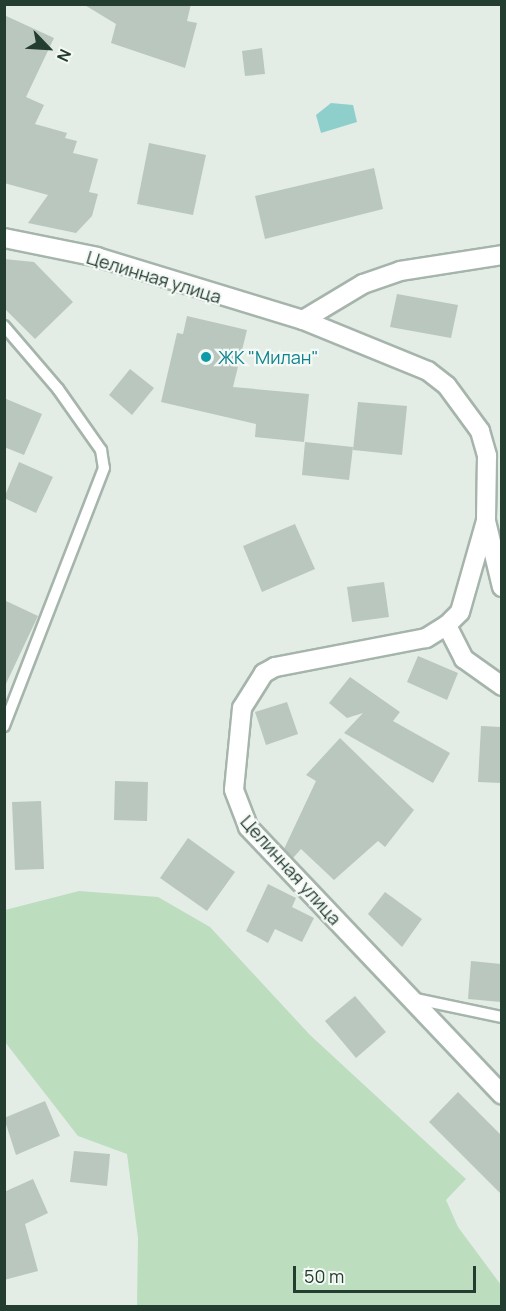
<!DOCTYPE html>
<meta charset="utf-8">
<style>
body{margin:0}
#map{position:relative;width:506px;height:1311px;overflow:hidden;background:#e3ede6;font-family:Manrope,sans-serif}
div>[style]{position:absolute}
.green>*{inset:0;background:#bdddbf}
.water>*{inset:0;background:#8ecfcb}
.building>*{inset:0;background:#b9c7bf}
.roads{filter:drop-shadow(2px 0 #a6b5ac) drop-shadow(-2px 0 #a6b5ac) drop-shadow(0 2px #a6b5ac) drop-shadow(0 -2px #a6b5ac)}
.service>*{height:10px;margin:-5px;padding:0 5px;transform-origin:5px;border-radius:5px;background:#fff}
.minor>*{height:18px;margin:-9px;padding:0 9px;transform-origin:9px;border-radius:9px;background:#fff}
.tertiary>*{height:18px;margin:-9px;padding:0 9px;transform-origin:9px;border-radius:9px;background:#fff}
.dots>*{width:16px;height:16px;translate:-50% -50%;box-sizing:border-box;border:3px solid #f4f9f5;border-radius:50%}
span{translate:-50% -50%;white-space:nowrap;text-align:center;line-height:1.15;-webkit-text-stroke:4.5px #f4f9f5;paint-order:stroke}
.street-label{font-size:18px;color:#243d31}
.culture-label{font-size:18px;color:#0d838f}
.left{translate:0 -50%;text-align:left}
.frame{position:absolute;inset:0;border:6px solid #243d31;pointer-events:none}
.north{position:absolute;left:18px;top:18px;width:60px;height:60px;-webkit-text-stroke:4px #f4f9f5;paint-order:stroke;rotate:115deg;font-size:16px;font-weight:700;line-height:24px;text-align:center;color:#243d31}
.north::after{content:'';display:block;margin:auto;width:21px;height:27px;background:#243d31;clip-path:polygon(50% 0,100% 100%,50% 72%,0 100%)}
.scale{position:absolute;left:293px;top:1266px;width:183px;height:27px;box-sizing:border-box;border:3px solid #243d31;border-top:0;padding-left:8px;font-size:18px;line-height:21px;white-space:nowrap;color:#243d31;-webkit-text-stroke:4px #f4f9f5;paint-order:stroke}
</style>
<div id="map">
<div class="green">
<i style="clip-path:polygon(79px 891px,158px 897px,210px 927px,310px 1035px,466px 1179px,446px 1200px,458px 1227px,501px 1285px,501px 1306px,137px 1306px,138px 1238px,127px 1154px,78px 1136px,5px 1042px,5px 910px)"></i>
</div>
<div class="water">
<i style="clip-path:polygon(331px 103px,353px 105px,357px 122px,321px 133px,316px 115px)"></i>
</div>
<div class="building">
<i style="clip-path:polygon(83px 4px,191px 4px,187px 21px,197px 23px,185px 68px,111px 43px,116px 24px)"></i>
<i style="clip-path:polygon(4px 15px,54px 38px,26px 97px,44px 105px,35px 124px,67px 133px,65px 138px,77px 141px,73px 153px,98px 159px,89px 192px,98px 194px,92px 216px,76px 233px,28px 223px,48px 195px,4px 183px)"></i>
<i style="clip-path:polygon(262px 48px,265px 74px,245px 76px,242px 51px)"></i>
<i style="clip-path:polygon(149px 143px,206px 155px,193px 215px,137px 204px)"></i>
<i style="clip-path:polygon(374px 168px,383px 209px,265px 239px,255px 196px)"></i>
<i style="clip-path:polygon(4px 259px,34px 262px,73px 302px,35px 339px,4px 308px)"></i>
<i style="clip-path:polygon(397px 294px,458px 305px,451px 338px,390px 327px)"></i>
<i style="clip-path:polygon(187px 316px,247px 330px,233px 387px,309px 394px,304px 442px,255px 437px,256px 424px,161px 402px,177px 333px,183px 334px)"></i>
<i style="clip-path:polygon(130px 369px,154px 388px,132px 415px,109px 395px)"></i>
<i style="clip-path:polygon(4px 398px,42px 414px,24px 455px,4px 447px)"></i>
<i style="clip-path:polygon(358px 402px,407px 406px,402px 455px,353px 450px)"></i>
<i style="clip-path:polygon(305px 442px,353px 447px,349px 480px,302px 475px)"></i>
<i style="clip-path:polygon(19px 462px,53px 477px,36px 513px,4px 498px)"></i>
<i style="clip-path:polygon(295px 524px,315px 569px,262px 592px,243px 546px)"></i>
<i style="clip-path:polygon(384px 582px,389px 617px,352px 622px,347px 587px)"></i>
<i style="clip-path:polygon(4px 600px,38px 616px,4px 688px)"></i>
<i style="clip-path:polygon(418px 656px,458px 673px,447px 700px,407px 682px)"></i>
<i style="clip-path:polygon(350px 677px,400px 712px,393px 721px,450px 753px,433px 783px,344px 733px,363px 713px,347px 718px,329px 703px)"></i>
<i style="clip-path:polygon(287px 702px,298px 734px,266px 745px,255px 712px)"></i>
<i style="clip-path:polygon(481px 726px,501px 727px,501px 783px,478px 782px)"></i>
<i style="clip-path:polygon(340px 738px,414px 810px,385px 847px,378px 841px,334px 880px,301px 849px,293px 858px,284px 849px,316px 781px,306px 775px)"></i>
<i style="clip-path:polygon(115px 781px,148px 782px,147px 821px,114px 820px)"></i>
<i style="clip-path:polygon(41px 801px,44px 869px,15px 870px,12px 802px)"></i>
<i style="clip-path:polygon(188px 838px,235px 872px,207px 911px,160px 878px)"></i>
<i style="clip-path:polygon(268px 884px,296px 898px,292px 907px,314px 918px,302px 942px,275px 929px,268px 943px,246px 931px)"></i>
<i style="clip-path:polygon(385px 892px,422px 919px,402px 947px,368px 914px)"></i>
<i style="clip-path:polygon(471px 961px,501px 964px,501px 1002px,468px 999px)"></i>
<i style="clip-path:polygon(355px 996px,386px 1032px,356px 1058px,325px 1021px)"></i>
<i style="clip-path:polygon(458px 1092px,501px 1135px,501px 1194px,429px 1122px)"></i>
<i style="clip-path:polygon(45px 1101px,60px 1136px,16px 1155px,4px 1118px)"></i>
<i style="clip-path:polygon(74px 1151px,110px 1154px,107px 1186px,70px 1182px)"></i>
<i style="clip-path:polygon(33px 1179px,48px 1213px,25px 1224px,38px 1271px,4px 1280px,4px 1192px)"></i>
</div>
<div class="roads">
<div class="service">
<i style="left:4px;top:326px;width:83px;rotate:49.4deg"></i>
<i style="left:58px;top:389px;width:75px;rotate:54.8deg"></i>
<i style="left:101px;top:450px;width:18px;rotate:81deg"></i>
<i style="left:104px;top:468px;width:277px;rotate:111.2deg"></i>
<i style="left:411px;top:998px;width:93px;rotate:11.8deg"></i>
</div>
<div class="minor">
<i style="left:303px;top:320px;width:70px;rotate:-31deg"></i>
<i style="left:363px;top:284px;width:39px;rotate:-19deg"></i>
<i style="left:400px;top:271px;width:103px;rotate:-8.9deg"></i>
<i style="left:447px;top:625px;width:18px;rotate:-45deg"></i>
<i style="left:460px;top:612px;width:95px;rotate:-74.1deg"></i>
<i style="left:502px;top:686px;width:47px;rotate:-144.6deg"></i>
<i style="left:464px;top:659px;width:38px;rotate:-117deg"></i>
<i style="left:447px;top:625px;width:25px;rotate:148deg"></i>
<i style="left:426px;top:638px;width:154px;rotate:169.1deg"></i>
<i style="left:275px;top:667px;width:13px;rotate:151deg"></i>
<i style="left:264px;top:673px;width:41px;rotate:122.2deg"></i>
<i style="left:242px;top:708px;width:82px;rotate:95.6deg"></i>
<i style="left:234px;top:790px;width:40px;rotate:69deg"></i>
<i style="left:248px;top:827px;width:369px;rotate:46.5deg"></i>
</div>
<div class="tertiary">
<i style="left:4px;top:238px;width:95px;rotate:11.5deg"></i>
<i style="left:97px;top:257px;width:215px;rotate:17deg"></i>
<i style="left:303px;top:320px;width:135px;rotate:22.2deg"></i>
<i style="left:428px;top:371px;width:24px;rotate:38deg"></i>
<i style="left:447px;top:386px;width:56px;rotate:53.7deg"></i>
<i style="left:480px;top:431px;width:26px;rotate:74deg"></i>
<i style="left:487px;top:456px;width:65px;rotate:90.9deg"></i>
<i style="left:486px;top:521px;width:68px;rotate:76.4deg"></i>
</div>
</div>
<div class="dots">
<i style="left:206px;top:357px;background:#0f9aa8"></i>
</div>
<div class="street-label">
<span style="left:154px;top:277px;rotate:17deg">Целинная улица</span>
<span style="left:291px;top:870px;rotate:48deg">Целинная улица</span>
</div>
<div class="culture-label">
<span class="left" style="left:218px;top:357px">ЖК "Милан"</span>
</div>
<div class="frame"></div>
<div class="north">N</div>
<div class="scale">50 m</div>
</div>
